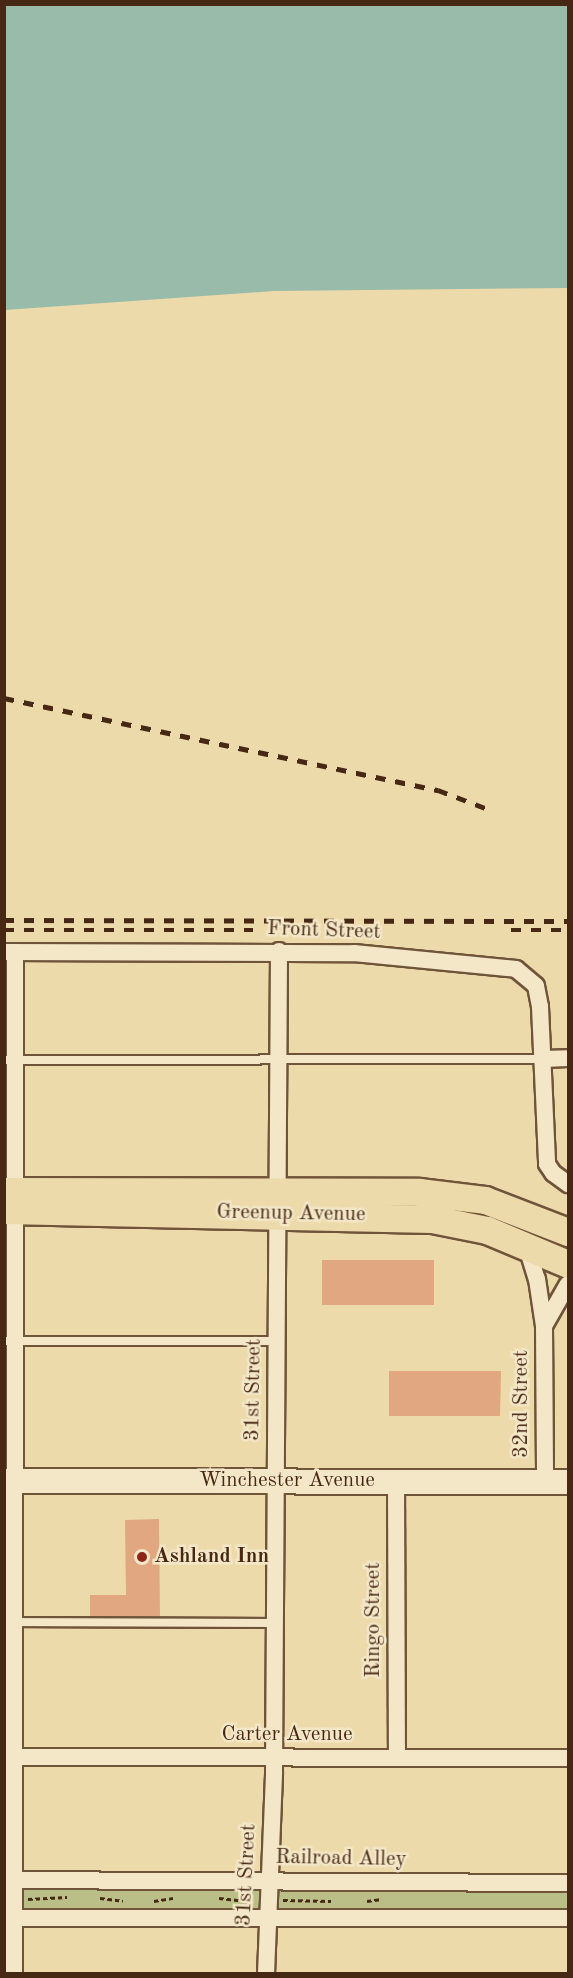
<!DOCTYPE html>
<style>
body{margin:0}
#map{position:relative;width:573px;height:1978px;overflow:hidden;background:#eddaaa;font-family:"Old Standard TT",serif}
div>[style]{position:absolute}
.green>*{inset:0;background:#babf87}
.water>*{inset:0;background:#9ba}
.building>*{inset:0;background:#e0a780}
.path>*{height:3px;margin-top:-1.5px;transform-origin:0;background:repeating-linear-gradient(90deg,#472814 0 4.5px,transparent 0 7.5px)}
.roads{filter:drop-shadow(2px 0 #70543a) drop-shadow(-2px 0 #70543a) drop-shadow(0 2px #70543a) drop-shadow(0 -2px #70543a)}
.service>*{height:8px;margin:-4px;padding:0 4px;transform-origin:4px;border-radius:4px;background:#f3e7c8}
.minor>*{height:16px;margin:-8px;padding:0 8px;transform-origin:8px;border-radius:8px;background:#f3e7c8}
.secondary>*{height:24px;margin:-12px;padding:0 12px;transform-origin:12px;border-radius:12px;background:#f3e7c8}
.trunk>*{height:27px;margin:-13.5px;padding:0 13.5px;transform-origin:13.5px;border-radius:13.5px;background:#eddaaa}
.rail>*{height:4.5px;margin-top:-2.25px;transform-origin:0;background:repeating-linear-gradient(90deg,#472814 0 10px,transparent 0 20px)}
.dots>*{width:16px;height:16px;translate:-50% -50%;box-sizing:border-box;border:3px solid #f3e7c8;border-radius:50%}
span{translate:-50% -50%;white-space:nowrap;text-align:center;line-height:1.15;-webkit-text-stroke:5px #f3e7c8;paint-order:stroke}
.street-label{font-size:21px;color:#472814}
.poi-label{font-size:21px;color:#472814;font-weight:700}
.left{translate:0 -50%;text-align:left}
.frame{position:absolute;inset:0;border:6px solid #472814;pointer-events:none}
</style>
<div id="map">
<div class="green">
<i style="clip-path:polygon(5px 1886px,568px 1889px,568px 1912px,5px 1911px)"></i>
</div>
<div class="water">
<i style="clip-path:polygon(5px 4px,568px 5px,568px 288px,274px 291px,5px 310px)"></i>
</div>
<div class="building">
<i style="clip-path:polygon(322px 1260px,434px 1260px,434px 1305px,322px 1305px)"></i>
<i style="clip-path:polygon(389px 1371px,501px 1371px,500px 1416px,389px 1416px)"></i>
<i style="clip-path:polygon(159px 1519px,160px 1616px,90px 1616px,90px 1595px,126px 1595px,125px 1520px)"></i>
</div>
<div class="path">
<i style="left:100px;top:1898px;width:23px;rotate:7deg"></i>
<i style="left:219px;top:1898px;width:30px;rotate:6deg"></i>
<i style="left:28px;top:1899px;width:39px;rotate:-3deg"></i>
<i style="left:283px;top:1900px;width:48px;rotate:1.2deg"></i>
<i style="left:154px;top:1901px;width:20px;rotate:-9deg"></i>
<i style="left:367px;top:1901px;width:15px;rotate:-8deg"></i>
</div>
<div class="roads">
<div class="service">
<i style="left:4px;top:1060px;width:539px;rotate:-0.11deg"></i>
<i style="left:4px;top:1341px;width:273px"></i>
<i style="left:4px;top:1622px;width:270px;rotate:0.2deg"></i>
</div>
<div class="minor">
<i style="left:6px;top:952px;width:348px;rotate:0.2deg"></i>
<i style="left:354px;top:953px;width:163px;rotate:5.6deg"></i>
<i style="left:516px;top:969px;width:26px;rotate:40deg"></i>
<i style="left:536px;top:986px;width:21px;rotate:79deg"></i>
<i style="left:540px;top:1007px;width:157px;rotate:87.4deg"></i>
<i style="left:547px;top:1164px;width:11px;rotate:56deg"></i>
<i style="left:553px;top:1173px;width:19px;rotate:36deg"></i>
<i style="left:543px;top:1059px;width:25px;rotate:-2deg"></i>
<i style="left:526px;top:1244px;width:37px;rotate:73deg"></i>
<i style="left:537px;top:1279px;width:48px;rotate:81.5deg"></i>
<i style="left:544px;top:1326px;width:156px;rotate:89.6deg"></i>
<i style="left:544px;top:1326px;width:48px;rotate:-60.3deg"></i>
<i style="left:396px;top:1481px;width:277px;rotate:89.8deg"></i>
<i style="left:5px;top:1757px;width:563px;rotate:0.1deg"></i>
<i style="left:5px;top:1880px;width:563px;rotate:0.31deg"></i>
<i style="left:5px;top:1918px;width:563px"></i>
<i style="left:14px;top:1974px;width:1022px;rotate:-89.94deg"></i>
<i style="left:266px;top:1974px;width:202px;rotate:-87.7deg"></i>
<i style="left:274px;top:1772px;width:821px;rotate:-89.65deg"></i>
</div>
<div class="secondary">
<i style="left:4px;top:1481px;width:564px;rotate:0.1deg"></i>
</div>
<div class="trunk">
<i style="left:4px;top:1191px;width:415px;rotate:0.1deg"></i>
<i style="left:419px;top:1192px;width:66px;rotate:6.9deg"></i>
<i style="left:485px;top:1200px;width:89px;rotate:21.1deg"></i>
<i style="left:4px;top:1210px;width:428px;rotate:1.2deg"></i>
<i style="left:432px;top:1219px;width:56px;rotate:11.3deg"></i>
<i style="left:487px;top:1230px;width:88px;rotate:22.8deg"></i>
</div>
</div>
<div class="rail">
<i style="left:4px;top:698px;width:444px;rotate:12deg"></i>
<i style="left:438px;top:790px;width:59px;rotate:20.9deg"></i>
<i style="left:4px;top:920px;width:564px;rotate:0.1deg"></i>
<i style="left:4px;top:930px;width:249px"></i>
<i style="left:511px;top:930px;width:57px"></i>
</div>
<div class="dots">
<i style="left:142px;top:1557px;background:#8f2418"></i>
</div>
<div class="street-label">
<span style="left:324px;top:931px;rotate:2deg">Front Street</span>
<span style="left:291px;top:1214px;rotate:1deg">Greenup Avenue</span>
<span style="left:254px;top:1390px;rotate:-89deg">31st Street</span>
<span style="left:522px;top:1404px;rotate:-90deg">32nd Street</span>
<span style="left:287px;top:1481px">Winchester Avenue</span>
<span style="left:374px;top:1620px;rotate:-90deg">Ringo Street</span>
<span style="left:287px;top:1735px">Carter Avenue</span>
<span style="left:341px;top:1859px;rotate:1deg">Railroad Alley</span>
<span style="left:247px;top:1875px;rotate:-87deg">31st Street</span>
</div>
<div class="poi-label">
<span class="left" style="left:154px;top:1557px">Ashland Inn</span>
</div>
<div class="frame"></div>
</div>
